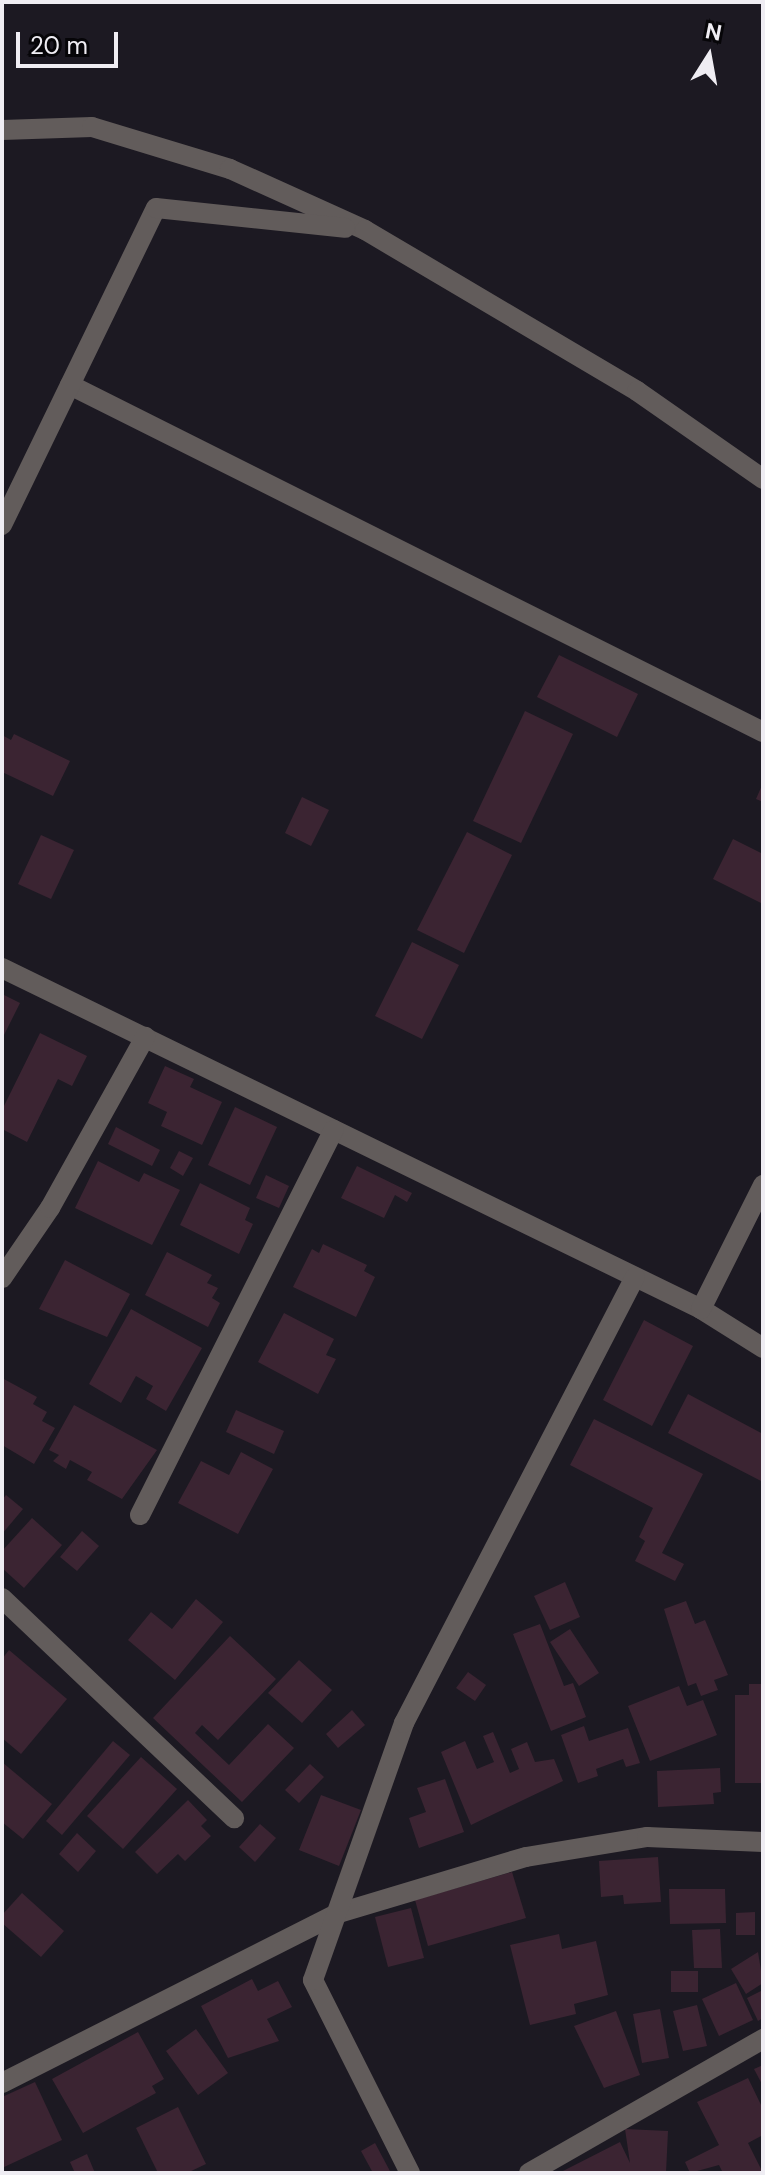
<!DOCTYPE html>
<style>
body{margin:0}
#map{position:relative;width:765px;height:2175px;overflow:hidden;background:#1c1922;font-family:"DM Sans",sans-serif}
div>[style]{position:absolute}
.building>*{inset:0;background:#3b2432}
.minor>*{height:20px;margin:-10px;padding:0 10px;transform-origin:10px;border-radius:10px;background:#625c5b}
span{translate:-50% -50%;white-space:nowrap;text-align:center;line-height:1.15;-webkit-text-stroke:8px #060508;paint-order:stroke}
.frame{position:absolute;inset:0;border:4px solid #efedf3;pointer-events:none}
.north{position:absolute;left:669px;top:16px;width:80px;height:80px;-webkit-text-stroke:6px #060508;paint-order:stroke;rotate:11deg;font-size:22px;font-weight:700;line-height:32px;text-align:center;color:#efedf3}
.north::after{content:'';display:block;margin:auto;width:28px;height:36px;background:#efedf3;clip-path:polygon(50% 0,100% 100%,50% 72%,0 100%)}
.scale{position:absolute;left:16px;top:32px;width:102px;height:36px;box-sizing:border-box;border:4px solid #efedf3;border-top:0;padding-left:10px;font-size:24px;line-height:28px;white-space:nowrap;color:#efedf3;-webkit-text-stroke:6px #060508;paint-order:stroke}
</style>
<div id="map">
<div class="building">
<i style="clip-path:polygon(559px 655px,638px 694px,617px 737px,537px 697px)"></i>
<i style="clip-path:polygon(525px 711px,573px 734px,521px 843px,473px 821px)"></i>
<i style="clip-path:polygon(14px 734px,70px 761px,53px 796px,2px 772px,2px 735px,11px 740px)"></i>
<i style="clip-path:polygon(763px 783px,763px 802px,756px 799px)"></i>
<i style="clip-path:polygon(302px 797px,329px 810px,311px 846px,285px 833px)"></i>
<i style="clip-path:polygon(467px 832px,512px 855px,464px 953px,417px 930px)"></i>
<i style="clip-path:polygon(41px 835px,74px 850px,51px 899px,18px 884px)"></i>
<i style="clip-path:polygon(733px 839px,763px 854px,763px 904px,713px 879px)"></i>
<i style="clip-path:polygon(412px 942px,459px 965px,422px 1039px,375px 1016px)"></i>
<i style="clip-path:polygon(2px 994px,20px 1003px,2px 1039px)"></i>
<i style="clip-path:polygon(40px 1033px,87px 1056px,72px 1086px,58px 1079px,27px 1142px,2px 1129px,2px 1110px)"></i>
<i style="clip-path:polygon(165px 1066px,194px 1079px,190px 1087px,222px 1102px,202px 1145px,161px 1126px,167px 1112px,148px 1103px)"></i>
<i style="clip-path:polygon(235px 1107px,277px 1127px,250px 1185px,208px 1165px)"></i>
<i style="clip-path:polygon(116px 1127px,160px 1150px,152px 1166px,108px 1144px)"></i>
<i style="clip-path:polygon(179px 1151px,193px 1158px,183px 1176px,170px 1168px)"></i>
<i style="clip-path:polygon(98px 1161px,139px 1182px,144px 1173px,180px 1190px,152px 1245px,75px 1208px)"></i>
<i style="clip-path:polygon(357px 1166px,412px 1193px,407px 1202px,395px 1195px,384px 1218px,341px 1198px)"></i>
<i style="clip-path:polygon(266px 1175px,289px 1186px,279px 1208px,256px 1198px)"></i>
<i style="clip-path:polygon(200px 1183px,250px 1208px,245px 1220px,253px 1224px,239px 1254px,180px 1225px)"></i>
<i style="clip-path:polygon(323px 1244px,367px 1265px,364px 1271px,375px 1277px,356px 1317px,293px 1287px,312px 1249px,319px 1253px)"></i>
<i style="clip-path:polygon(167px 1252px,212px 1275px,207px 1283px,218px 1288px,212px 1298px,220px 1303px,208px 1327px,145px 1295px)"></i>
<i style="clip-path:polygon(65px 1260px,130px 1294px,107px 1337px,39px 1309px)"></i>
<i style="clip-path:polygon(131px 1309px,202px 1348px,166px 1411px,146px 1399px,153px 1386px,136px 1376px,121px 1403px,89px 1384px)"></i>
<i style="clip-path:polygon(284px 1313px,334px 1339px,326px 1355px,336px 1359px,318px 1394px,258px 1362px)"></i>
<i style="clip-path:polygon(644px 1320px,693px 1346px,652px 1426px,603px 1400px)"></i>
<i style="clip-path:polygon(2px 1378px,37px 1397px,33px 1404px,47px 1412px,42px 1421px,55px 1428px,34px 1464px,2px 1445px)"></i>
<i style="clip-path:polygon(688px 1394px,763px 1434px,763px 1482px,668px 1433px)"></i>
<i style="clip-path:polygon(74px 1405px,157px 1450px,122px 1499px,87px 1480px,92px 1472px,70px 1460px,66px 1469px,53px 1461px,59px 1455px,49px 1450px)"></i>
<i style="clip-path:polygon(236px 1410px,284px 1431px,274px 1454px,226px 1432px)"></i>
<i style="clip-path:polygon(594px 1419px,703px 1474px,662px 1553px,684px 1564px,675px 1581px,635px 1561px,645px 1541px,639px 1537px,653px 1508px,570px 1465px)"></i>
<i style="clip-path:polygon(241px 1452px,273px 1469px,238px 1534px,178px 1503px,201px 1461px,229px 1475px)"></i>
<i style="clip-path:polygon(6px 1495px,23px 1509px,2px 1534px,2px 1500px)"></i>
<i style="clip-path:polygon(32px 1518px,62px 1545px,24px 1588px,2px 1568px,2px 1551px)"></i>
<i style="clip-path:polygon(82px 1531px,99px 1546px,77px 1571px,60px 1557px)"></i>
<i style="clip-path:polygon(565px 1582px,580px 1617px,550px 1630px,534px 1596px)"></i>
<i style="clip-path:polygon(196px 1599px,223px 1622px,175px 1680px,128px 1640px,151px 1612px,172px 1629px)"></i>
<i style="clip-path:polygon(686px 1601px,695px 1624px,705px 1620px,728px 1675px,714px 1680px,718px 1690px,701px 1696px,696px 1683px,688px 1686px,664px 1609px)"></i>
<i style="clip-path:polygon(540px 1624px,564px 1686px,573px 1683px,586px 1717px,551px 1731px,513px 1634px)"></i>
<i style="clip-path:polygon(570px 1629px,599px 1673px,579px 1686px,550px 1642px)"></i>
<i style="clip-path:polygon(230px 1636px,276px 1679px,218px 1740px,202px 1725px,195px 1733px,229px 1765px,268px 1724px,294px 1748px,242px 1802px,153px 1718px)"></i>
<i style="clip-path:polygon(9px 1650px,67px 1699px,21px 1754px,2px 1738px,2px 1659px)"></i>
<i style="clip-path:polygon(299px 1660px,332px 1690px,302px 1723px,268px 1693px)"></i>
<i style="clip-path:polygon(468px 1672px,486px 1685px,475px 1701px,456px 1688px)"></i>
<i style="clip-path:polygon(749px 1684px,763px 1684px,763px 1783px,735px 1783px,735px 1695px,749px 1695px)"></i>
<i style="clip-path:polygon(679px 1686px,687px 1706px,703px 1700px,717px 1735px,650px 1761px,628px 1706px)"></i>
<i style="clip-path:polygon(352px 1710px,365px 1725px,338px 1748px,326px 1734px)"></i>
<i style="clip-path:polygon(584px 1726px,589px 1741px,628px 1728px,640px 1763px,626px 1767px,623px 1759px,596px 1769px,598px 1776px,578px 1783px,561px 1735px)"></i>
<i style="clip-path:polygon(493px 1732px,510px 1773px,519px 1769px,511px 1749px,527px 1742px,535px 1762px,554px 1759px,563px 1781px,471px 1825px,441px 1752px,465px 1741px,477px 1769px,494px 1762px,483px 1736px)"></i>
<i style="clip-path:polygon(113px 1741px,130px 1755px,62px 1835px,46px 1821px)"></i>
<i style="clip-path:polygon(141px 1757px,177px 1789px,123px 1849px,87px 1816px)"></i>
<i style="clip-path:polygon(2px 1762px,52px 1804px,23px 1839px,2px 1822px)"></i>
<i style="clip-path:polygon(310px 1764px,324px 1777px,299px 1803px,285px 1790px)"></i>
<i style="clip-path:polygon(720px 1768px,721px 1792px,713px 1793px,714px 1804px,658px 1807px,657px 1771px)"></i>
<i style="clip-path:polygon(445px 1779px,464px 1832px,419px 1848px,409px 1818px,426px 1812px,417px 1788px)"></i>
<i style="clip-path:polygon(321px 1795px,361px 1810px,339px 1866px,299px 1850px)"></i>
<i style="clip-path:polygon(188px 1800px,207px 1820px,201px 1826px,211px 1836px,185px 1861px,178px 1854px,157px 1874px,135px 1852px)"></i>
<i style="clip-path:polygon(260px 1824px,276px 1838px,255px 1862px,239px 1847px)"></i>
<i style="clip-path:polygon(77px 1833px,96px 1851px,78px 1872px,59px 1854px)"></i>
<i style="clip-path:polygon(658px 1857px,661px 1902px,624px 1904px,623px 1895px,601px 1897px,599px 1861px)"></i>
<i style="clip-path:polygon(512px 1872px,526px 1918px,428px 1946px,415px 1900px)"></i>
<i style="clip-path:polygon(669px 1889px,725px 1889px,726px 1923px,670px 1924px)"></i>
<i style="clip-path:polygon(22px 1893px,64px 1931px,41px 1957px,2px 1923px,2px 1915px)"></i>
<i style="clip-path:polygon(411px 1908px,424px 1958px,388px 1967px,375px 1917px)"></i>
<i style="clip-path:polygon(755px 1912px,755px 1935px,736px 1935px,736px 1913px)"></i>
<i style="clip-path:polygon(720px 1929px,722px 1968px,694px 1968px,692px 1930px)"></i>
<i style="clip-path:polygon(559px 1934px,562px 1949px,596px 1941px,608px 1995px,574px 2004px,576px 2014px,530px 2025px,510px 1945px)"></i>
<i style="clip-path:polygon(758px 1952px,763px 1983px,746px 1994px,731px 1969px)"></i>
<i style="clip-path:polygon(671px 1971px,698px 1971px,698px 1992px,671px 1992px)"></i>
<i style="clip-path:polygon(252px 1979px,258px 1991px,278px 1981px,292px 2007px,267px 2019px,279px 2041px,228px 2058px,201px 2006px)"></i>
<i style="clip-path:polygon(736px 1983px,753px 2020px,719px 2036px,702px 1999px)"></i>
<i style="clip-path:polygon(763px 1990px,763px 2018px,758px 2021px,747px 1998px)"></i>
<i style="clip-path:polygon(697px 2005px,707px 2046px,683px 2051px,673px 2011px)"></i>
<i style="clip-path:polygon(660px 2009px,669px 2058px,642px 2063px,633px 2014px)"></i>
<i style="clip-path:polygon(616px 2011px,640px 2075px,604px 2088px,574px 2026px)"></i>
<i style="clip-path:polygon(196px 2029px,228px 2073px,198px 2095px,166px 2051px)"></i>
<i style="clip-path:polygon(138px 2032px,164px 2079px,152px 2086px,156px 2093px,83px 2133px,52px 2079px)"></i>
<i style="clip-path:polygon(763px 2065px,763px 2086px,754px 2069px)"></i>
<i style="clip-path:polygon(748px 2078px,763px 2109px,763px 2135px,748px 2143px,763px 2173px,723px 2173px,719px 2165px,690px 2173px,685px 2162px,719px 2145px,697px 2102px)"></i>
<i style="clip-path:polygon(35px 2082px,62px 2140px,2px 2168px,2px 2097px)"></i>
<i style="clip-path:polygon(178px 2107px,206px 2164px,187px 2173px,158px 2173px,136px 2128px)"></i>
<i style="clip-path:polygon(625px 2129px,668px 2131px,666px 2173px,559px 2173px,620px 2142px,630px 2163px)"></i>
<i style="clip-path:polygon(375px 2143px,391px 2173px,373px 2173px,361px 2151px)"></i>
<i style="clip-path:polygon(87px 2154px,95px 2173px,75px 2173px,70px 2162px)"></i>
</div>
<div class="minor">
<i style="left:2px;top:130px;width:90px;rotate:-1.9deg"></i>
<i style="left:92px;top:127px;width:144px;rotate:16.9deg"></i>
<i style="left:230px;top:169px;width:148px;rotate:24.3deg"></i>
<i style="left:365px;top:230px;width:316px;rotate:30.6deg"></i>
<i style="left:637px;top:391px;width:154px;rotate:34.9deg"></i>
<i style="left:70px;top:385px;width:775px;rotate:26.6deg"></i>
<i style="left:2px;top:525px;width:352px;rotate:-64.1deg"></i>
<i style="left:156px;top:208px;width:190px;rotate:6deg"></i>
<i style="left:2px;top:968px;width:778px;rotate:26deg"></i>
<i style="left:701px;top:1309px;width:73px;rotate:32.2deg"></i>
<i style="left:2px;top:1278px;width:85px;rotate:-55.6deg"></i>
<i style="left:50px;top:1208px;width:196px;rotate:-60.9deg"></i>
<i style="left:701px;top:1309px;width:139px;rotate:-63.4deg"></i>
<i style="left:140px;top:1515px;width:431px;rotate:-63.3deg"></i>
<i style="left:2px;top:1598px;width:320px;rotate:43.5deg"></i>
<i style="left:2px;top:2083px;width:377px;rotate:-26.8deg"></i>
<i style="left:339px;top:1913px;width:195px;rotate:-16.7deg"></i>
<i style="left:526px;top:1857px;width:123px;rotate:-9.4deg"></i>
<i style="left:647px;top:1837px;width:116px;rotate:2.5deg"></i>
<i style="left:410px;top:2173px;width:216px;rotate:-116.7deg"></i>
<i style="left:313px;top:1980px;width:273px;rotate:-70.5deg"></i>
<i style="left:404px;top:1723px;width:502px;rotate:-62.62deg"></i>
<i style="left:529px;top:2173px;width:270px;rotate:-29.8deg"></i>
</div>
<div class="frame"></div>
<div class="north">N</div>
<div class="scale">20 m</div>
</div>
